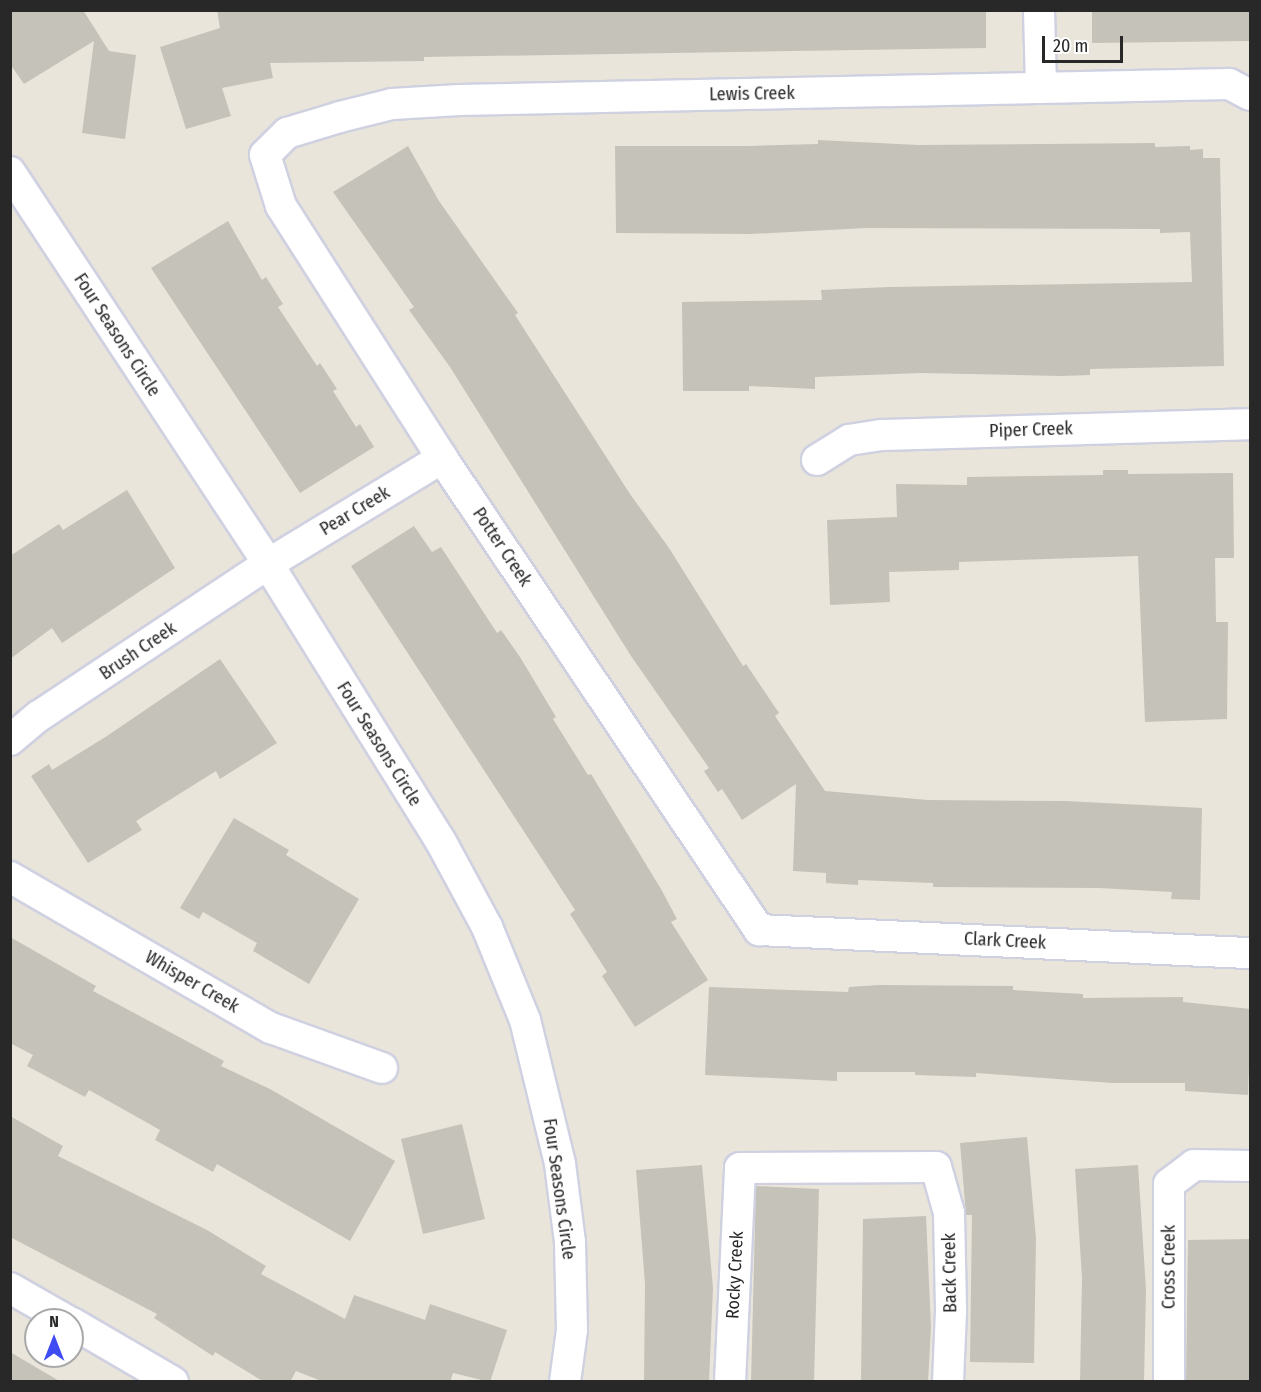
<!DOCTYPE html>
<style>
body{margin:0}
#map{position:relative;width:1261px;height:1392px;overflow:hidden;background:#eae5da;font-family:"Fira Sans Condensed",sans-serif}
div>[style]{position:absolute}
.building>*{inset:0;background:#c5c2ba}
.roads{filter:drop-shadow(2px 0 #cfd1e1) drop-shadow(-2px 0 #cfd1e1) drop-shadow(0 2px #cfd1e1) drop-shadow(0 -2px #cfd1e1)}
.street>*{height:30px;margin:-15px;padding:0 15px;transform-origin:15px;border-radius:15px;background:#fff}
span{translate:-50% -50%;white-space:nowrap;text-align:center;line-height:1.15;-webkit-text-stroke:4.5px #fff;paint-order:stroke}
.street-label{font-size:18px;color:#282828}
.frame{position:absolute;inset:0;border:12px solid #282828;pointer-events:none}
.north{position:absolute;left:24px;top:1308px;width:60px;height:60px;box-sizing:border-box;background:#fff;border:2px solid #a9a9a9;border-radius:50%;rotate:0deg;font-size:16px;font-weight:700;line-height:24px;text-align:center;color:#282828}
.north::after{content:'';display:block;margin:auto;width:21px;height:27px;background:#3f4cf3;clip-path:polygon(50% 0,100% 100%,50% 72%,0 100%)}
.scale{position:absolute;left:1042px;top:36px;width:81px;height:27px;box-sizing:border-box;border:3px solid #282828;border-top:0;padding-left:8px;font-size:18px;line-height:21px;white-space:nowrap;color:#282828;-webkit-text-stroke:4px #fff;paint-order:stroke}
</style>
<div id="map">
<div class="building">
<i style="clip-path:polygon(10px 10px,83px 10px,109px 51px,136px 55px,125px 139px,82px 133px,94px 41px,24px 84px,10px 64px)"></i>
<i style="clip-path:polygon(217px 10px,986px 10px,986px 48px,424px 57px,424px 61px,270px 63px,273px 78px,222px 88px,231px 116px,186px 129px,160px 47px,220px 28px)"></i>
<i style="clip-path:polygon(1092px 10px,1251px 10px,1251px 41px,1092px 43px)"></i>
<i style="clip-path:polygon(818px 140px,918px 145px,1155px 143px,1155px 147px,1190px 146px,1190px 150px,1203px 149px,1203px 158px,1220px 158px,1224px 366px,1090px 369px,1090px 375px,1061px 376px,921px 373px,815px 377px,815px 389px,749px 386px,749px 391px,683px 391px,682px 302px,822px 300px,821px 290px,889px 287px,1192px 282px,1190px 232px,1160px 233px,1160px 229px,867px 228px,750px 234px,616px 233px,615px 146px,748px 146px,818px 144px)"></i>
<i style="clip-path:polygon(408px 146px,439px 201px,518px 313px,515px 315px,630px 494px,669px 548px,743px 666px,746px 664px,779px 713px,775px 716px,825px 791px,928px 800px,1065px 801px,1202px 808px,1200px 900px,1171px 899px,1172px 892px,1099px 888px,933px 887px,933px 883px,858px 880px,858px 885px,826px 883px,826px 873px,793px 871px,796px 784px,742px 820px,722px 789px,718px 792px,704px 771px,709px 768px,631px 656px,450px 367px,409px 310px,414px 307px,333px 192px)"></i>
<i style="clip-path:polygon(228px 221px,262px 280px,266px 277px,283px 304px,278px 307px,317px 366px,320px 363px,337px 389px,333px 391px,356px 427px,360px 424px,374px 447px,300px 493px,151px 268px)"></i>
<i style="clip-path:polygon(1103px 470px,1128px 470px,1128px 474px,1233px 473px,1234px 558px,1215px 558px,1216px 622px,1228px 622px,1227px 719px,1145px 722px,1138px 556px,959px 562px,959px 570px,889px 572px,890px 602px,830px 605px,827px 520px,897px 517px,896px 484px,967px 485px,967px 477px,1103px 475px)"></i>
<i style="clip-path:polygon(127px 490px,175px 568px,62px 643px,52px 628px,10px 659px,10px 556px,59px 524px,63px 530px)"></i>
<i style="clip-path:polygon(414px 526px,432px 552px,441px 547px,497px 633px,501px 630px,520px 657px,556px 717px,553px 719px,588px 775px,591px 774px,661px 889px,677px 919px,671px 922px,708px 980px,635px 1027px,602px 976px,607px 972px,570px 914px,575px 910px,351px 566px)"></i>
<i style="clip-path:polygon(220px 659px,277px 743px,220px 779px,216px 771px,136px 821px,142px 830px,88px 863px,31px 776px,49px 764px,52px 770px,107px 736px)"></i>
<i style="clip-path:polygon(234px 818px,289px 850px,286px 855px,359px 899px,309px 984px,253px 951px,257px 943px,203px 912px,199px 919px,180px 908px)"></i>
<i style="clip-path:polygon(10px 937px,96px 986px,93px 991px,224px 1061px,221px 1066px,270px 1089px,395px 1161px,350px 1241px,217px 1164px,213px 1172px,155px 1140px,160px 1130px,89px 1090px,85px 1097px,27px 1066px,33px 1055px,10px 1043px)"></i>
<i style="clip-path:polygon(879px 985px,1013px 986px,1013px 990px,1083px 994px,1083px 998px,1183px 997px,1183px 1002px,1251px 1009px,1248px 1095px,1185px 1091px,1185px 1083px,1112px 1083px,976px 1073px,976px 1077px,915px 1075px,915px 1072px,837px 1072px,837px 1081px,705px 1075px,709px 987px,848px 992px,849px 987px)"></i>
<i style="clip-path:polygon(10px 1116px,63px 1146px,58px 1156px,207px 1230px,266px 1266px,261px 1274px,345px 1319px,354px 1295px,425px 1320px,430px 1304px,507px 1330px,490px 1382px,453px 1373px,450px 1382px,324px 1382px,296px 1371px,290px 1382px,264px 1382px,215px 1352px,213px 1356px,154px 1318px,157px 1314px,10px 1237px)"></i>
<i style="clip-path:polygon(462px 1124px,485px 1219px,423px 1234px,401px 1139px)"></i>
<i style="clip-path:polygon(1027px 1137px,1036px 1239px,1034px 1363px,970px 1362px,972px 1215px,966px 1215px,960px 1143px)"></i>
<i style="clip-path:polygon(702px 1165px,713px 1288px,709px 1382px,644px 1382px,645px 1284px,636px 1170px)"></i>
<i style="clip-path:polygon(1138px 1165px,1146px 1290px,1144px 1382px,1080px 1382px,1082px 1278px,1075px 1169px)"></i>
<i style="clip-path:polygon(756px 1186px,819px 1189px,814px 1382px,751px 1382px)"></i>
<i style="clip-path:polygon(926px 1216px,931px 1327px,928px 1382px,861px 1382px,863px 1219px)"></i>
<i style="clip-path:polygon(1251px 1239px,1250px 1382px,1186px 1382px,1188px 1240px)"></i>
<i style="clip-path:polygon(10px 1352px,61px 1382px,10px 1382px)"></i>
</div>
<div class="roads">
<div class="street">
<i style="left:1039px;top:10px;width:78px;rotate:88.5deg"></i>
<i style="left:1250px;top:95px;width:24px;rotate:-152deg"></i>
<i style="left:1229px;top:84px;width:770px;rotate:178.81deg"></i>
<i style="left:459px;top:100px;width:67px;rotate:176.6deg"></i>
<i style="left:392px;top:104px;width:54px;rotate:166deg"></i>
<i style="left:340px;top:117px;width:55px;rotate:163.2deg"></i>
<i style="left:287px;top:133px;width:31px;rotate:135deg"></i>
<i style="left:265px;top:155px;width:53px;rotate:72.6deg"></i>
<i style="left:281px;top:206px;width:299px;rotate:57.4deg"></i>
<i style="left:442px;top:458px;width:569px;rotate:56.11deg"></i>
<i style="left:759px;top:930px;width:492px;rotate:2.7deg"></i>
<i style="left:10px;top:172px;width:469px;rotate:56.6deg"></i>
<i style="left:268px;top:564px;width:325px;rotate:58.1deg"></i>
<i style="left:440px;top:840px;width:99px;rotate:61.6deg"></i>
<i style="left:487px;top:927px;width:100px;rotate:67.8deg"></i>
<i style="left:525px;top:1020px;width:148px;rotate:76.3deg"></i>
<i style="left:560px;top:1164px;width:79px;rotate:82.7deg"></i>
<i style="left:570px;top:1242px;width:88px;rotate:88.7deg"></i>
<i style="left:572px;top:1330px;width:52px;rotate:97.7deg"></i>
<i style="left:817px;top:460px;width:38px;rotate:-32deg"></i>
<i style="left:849px;top:440px;width:33px;rotate:-9deg"></i>
<i style="left:882px;top:435px;width:368px;rotate:-1.7deg"></i>
<i style="left:10px;top:740px;width:38px;rotate:-40deg"></i>
<i style="left:39px;top:716px;width:275px;rotate:-33.6deg"></i>
<i style="left:268px;top:564px;width:204px;rotate:-31.3deg"></i>
<i style="left:10px;top:877px;width:302px;rotate:30.1deg"></i>
<i style="left:271px;top:1028px;width:118px;rotate:19.8deg"></i>
<i style="left:10px;top:1288px;width:64px;rotate:29.7deg"></i>
<i style="left:72px;top:1323px;width:117px;rotate:30.3deg"></i>
<i style="left:730px;top:1382px;width:214px;rotate:-87.3deg"></i>
<i style="left:740px;top:1168px;width:196px;rotate:-0.3deg"></i>
<i style="left:936px;top:1167px;width:48px;rotate:74.2deg"></i>
<i style="left:949px;top:1213px;width:98px;rotate:88.8deg"></i>
<i style="left:951px;top:1311px;width:71px;rotate:92.4deg"></i>
<i style="left:1169px;top:1382px;width:198px;rotate:-90deg"></i>
<i style="left:1169px;top:1184px;width:31px;rotate:-37deg"></i>
<i style="left:1194px;top:1165px;width:56px;rotate:1deg"></i>
</div>
</div>
<div class="street-label">
<span style="left:752px;top:94px;rotate:-1deg">Lewis Creek</span>
<span style="left:117px;top:335px;rotate:57deg">Four Seasons Circle</span>
<span style="left:1031px;top:430px;rotate:-2deg">Piper Creek</span>
<span style="left:355px;top:511px;rotate:-31deg">Pear Creek</span>
<span style="left:502px;top:547px;rotate:56deg">Potter Creek</span>
<span style="left:138px;top:651px;rotate:-34deg">Brush Creek</span>
<span style="left:379px;top:744px;rotate:58deg">Four Seasons Circle</span>
<span style="left:1005px;top:941px;rotate:3deg">Clark Creek</span>
<span style="left:192px;top:982px;rotate:30deg">Whisper Creek</span>
<span style="left:559px;top:1189px;rotate:82deg">Four Seasons Circle</span>
<span style="left:1169px;top:1267px;rotate:-90deg">Cross Creek</span>
<span style="left:950px;top:1273px;rotate:-91deg">Back Creek</span>
<span style="left:735px;top:1275px;rotate:-87deg">Rocky Creek</span>
</div>
<div class="frame"></div>
<div class="north">N</div>
<div class="scale">20 m</div>
</div>
